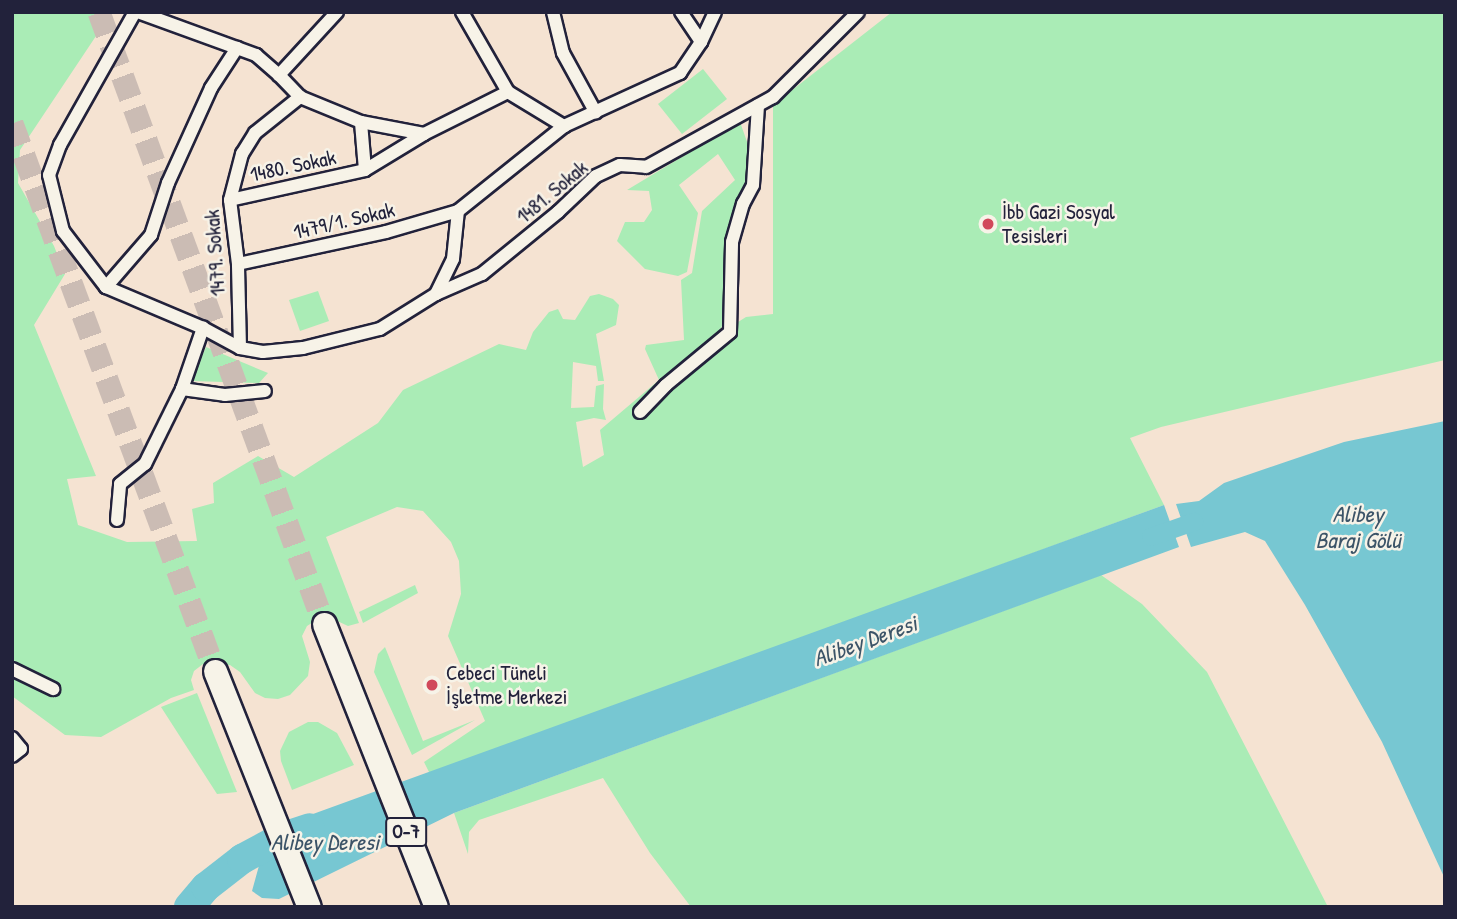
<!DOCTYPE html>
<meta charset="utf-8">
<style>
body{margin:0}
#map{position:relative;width:1457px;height:919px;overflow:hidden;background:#f5e3d2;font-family:"Patrick Hand",sans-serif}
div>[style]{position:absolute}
.green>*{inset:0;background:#aaecb6}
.water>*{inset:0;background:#77c7d2}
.canal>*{height:18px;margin:-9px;padding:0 9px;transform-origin:9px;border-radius:9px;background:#77c7d2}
.river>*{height:30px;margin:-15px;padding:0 15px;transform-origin:15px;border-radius:15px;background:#77c7d2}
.motorway-tunnel>*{height:23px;margin-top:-11.5px;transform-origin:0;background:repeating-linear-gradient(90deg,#cbbcb4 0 23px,transparent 0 34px)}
.roads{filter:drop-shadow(2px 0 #22223b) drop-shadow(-2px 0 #22223b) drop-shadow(0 2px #22223b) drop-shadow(0 -2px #22223b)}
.minor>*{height:12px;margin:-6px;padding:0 6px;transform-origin:6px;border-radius:6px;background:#f7f3e8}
.motorway>*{height:23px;margin:-11.5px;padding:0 11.5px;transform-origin:11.5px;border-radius:11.5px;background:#f7f3e8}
.dots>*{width:19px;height:19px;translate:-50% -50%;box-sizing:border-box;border:4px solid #f7f3e8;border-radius:50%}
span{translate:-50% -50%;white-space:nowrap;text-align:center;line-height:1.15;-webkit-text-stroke:5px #f7f3e8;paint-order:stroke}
.shield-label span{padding:2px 5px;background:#f7f3e8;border:2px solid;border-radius:5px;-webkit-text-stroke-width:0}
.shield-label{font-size:19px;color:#22223b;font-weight:700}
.street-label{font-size:21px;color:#22223b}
.poi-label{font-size:21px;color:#22223b}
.left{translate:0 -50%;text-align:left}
.water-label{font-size:23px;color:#3c5468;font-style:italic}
.frame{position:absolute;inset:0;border:14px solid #22223b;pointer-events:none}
</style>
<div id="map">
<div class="green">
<i style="clip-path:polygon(12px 12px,112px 12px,20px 150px,18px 183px,54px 246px,65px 274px,34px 325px,96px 476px,67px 479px,78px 525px,127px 542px,197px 541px,192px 509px,214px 503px,213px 483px,258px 456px,294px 477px,378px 423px,403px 390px,499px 344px,526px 350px,533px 332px,549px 312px,558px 309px,563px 319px,575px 320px,590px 296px,599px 294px,613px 299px,619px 305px,616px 325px,596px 334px,604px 381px,598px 381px,596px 366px,573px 362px,571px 408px,594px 407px,596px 386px,604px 384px,603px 409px,606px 420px,594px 418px,576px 422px,583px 467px,604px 455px,600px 430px,659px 380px,645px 349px,646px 345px,684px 340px,681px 280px,692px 273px,702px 211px,735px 180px,718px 154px,679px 185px,698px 213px,687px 272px,678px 276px,645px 269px,617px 241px,625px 222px,644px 222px,652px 210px,649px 191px,627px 190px,740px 122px,751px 153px,750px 184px,725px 247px,723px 323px,719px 334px,746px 317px,773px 314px,773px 105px,892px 12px,1445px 12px,1445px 360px,1161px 427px,1130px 438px,1164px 505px,430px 774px,424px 762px,485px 721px,448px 636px,461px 594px,459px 561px,451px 542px,423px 511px,397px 507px,326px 537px,359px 623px,348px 626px,333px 619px,318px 619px,307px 626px,302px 636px,310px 662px,308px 676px,290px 695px,278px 699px,265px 698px,255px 693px,240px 672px,230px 665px,203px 664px,194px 671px,191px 680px,194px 690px,171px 698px,101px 737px,65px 735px,12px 696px)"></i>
<i style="clip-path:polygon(703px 69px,727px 99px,682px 134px,658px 104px)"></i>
<i style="clip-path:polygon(318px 291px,329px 321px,300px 331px,289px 300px)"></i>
<i style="clip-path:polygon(206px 347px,268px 373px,259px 383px,191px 381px)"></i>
<i style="clip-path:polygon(1101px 575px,1142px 604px,1207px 672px,1328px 907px,691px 907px,650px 853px,603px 778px,479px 820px,469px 832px,468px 854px,454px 813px)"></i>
<i style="clip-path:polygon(415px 585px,418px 593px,363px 623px,359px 612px)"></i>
<i style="clip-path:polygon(385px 647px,423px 741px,475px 720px,412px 755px,374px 672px,378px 654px)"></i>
<i style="clip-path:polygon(197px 693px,237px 792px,217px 794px,161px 707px)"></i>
<i style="clip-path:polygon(308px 722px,318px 722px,337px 733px,354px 765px,292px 790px,281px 761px,280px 751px,289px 732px)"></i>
</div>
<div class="water">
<i style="clip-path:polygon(1445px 421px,1445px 879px,1382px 742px,1305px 605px,1265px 541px,1245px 532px,1191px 547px,1176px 504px,1199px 501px,1224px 483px,1344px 442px)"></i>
<i style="clip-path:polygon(1164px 505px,1179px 547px,454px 813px,279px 899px,262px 898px,252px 891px,260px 862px,298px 822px,313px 814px)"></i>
</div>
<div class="canal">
<i style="left:1151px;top:537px;width:46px;rotate:-19.2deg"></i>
</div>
<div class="river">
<i style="left:189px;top:907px;width:26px;rotate:-50deg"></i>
<i style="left:206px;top:887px;width:46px;rotate:-37.9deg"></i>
<i style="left:242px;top:859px;width:47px;rotate:-28.2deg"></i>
<i style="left:283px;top:837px;width:28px;rotate:-18deg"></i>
</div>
<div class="motorway-tunnel">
<i style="left:99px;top:12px;width:652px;rotate:69.81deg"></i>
<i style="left:12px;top:123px;width:584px;rotate:69.67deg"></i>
</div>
<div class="roads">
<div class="minor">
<i style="left:135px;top:12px;width:153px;rotate:119.4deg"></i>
<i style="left:60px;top:145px;width:32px;rotate:110deg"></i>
<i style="left:49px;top:175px;width:58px;rotate:76deg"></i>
<i style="left:63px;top:231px;width:71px;rotate:52.5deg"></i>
<i style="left:106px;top:287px;width:105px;rotate:22.9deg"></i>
<i style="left:203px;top:328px;width:42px;rotate:28.4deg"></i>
<i style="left:240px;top:348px;width:23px;rotate:10deg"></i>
<i style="left:263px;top:352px;width:40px;rotate:-5.7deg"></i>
<i style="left:303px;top:348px;width:79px;rotate:-13.9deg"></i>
<i style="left:380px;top:329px;width:66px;rotate:-32deg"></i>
<i style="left:436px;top:294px;width:39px;rotate:-64deg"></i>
<i style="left:453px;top:259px;width:48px;rotate:-84.1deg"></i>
<i style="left:458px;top:211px;width:136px;rotate:-38.7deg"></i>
<i style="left:564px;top:126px;width:128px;rotate:-24.6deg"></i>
<i style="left:680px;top:73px;width:37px;rotate:-56deg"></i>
<i style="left:701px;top:42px;width:33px;rotate:-65deg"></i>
<i style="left:138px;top:12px;width:126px;rotate:20deg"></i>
<i style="left:256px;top:55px;width:30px;rotate:41deg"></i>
<i style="left:337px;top:12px;width:86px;rotate:132.6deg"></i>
<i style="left:279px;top:75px;width:30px;rotate:46deg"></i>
<i style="left:300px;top:97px;width:66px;rotate:22.3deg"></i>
<i style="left:361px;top:122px;width:64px;rotate:10.8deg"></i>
<i style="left:424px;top:134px;width:94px;rotate:-26.6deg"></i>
<i style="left:462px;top:12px;width:92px;rotate:60.1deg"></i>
<i style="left:508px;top:92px;width:66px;rotate:31.3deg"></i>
<i style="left:553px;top:12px;width:42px;rotate:76.3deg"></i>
<i style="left:563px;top:53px;width:68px;rotate:61.2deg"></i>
<i style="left:681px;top:12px;width:36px;rotate:56deg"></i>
<i style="left:365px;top:170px;width:69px;rotate:-31.4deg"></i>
<i style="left:230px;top:200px;width:138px;rotate:-12.5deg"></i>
<i style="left:365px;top:170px;width:48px;rotate:-94.8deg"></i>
<i style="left:238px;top:264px;width:151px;rotate:-12.2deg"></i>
<i style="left:386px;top:232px;width:75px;rotate:-16.3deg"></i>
<i style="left:106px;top:287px;width:69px;rotate:-49.1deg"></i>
<i style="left:151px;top:235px;width:55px;rotate:-71.9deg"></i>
<i style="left:168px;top:183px;width:104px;rotate:-65.6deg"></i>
<i style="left:211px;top:88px;width:48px;rotate:-57deg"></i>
<i style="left:436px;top:294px;width:50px;rotate:-23.5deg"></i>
<i style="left:482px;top:274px;width:98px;rotate:-39.2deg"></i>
<i style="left:558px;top:212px;width:52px;rotate:-43.5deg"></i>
<i style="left:596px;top:176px;width:26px;rotate:-25deg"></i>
<i style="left:620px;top:165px;width:26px;rotate:4deg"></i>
<i style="left:646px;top:167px;width:145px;rotate:-28.9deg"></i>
<i style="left:773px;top:97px;width:120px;rotate:-45deg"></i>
<i style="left:240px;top:348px;width:84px;rotate:-91.4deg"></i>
<i style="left:238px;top:264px;width:64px;rotate:-97.1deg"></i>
<i style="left:230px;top:200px;width:48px;rotate:-75.4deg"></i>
<i style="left:242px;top:154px;width:25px;rotate:-58deg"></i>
<i style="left:255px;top:133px;width:58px;rotate:-38.7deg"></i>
<i style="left:182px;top:389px;width:43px;rotate:7.9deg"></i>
<i style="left:225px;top:395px;width:40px;rotate:-5.7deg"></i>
<i style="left:640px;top:412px;width:37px;rotate:-46deg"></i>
<i style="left:666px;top:385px;width:83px;rotate:-39.6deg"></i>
<i style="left:730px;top:332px;width:90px;rotate:-88.7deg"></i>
<i style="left:732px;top:242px;width:40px;rotate:-74deg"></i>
<i style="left:743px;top:204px;width:21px;rotate:-62deg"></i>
<i style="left:753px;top:185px;width:80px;rotate:-86.4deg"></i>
<i style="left:117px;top:520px;width:36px;rotate:-85deg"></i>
<i style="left:120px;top:484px;width:32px;rotate:-39deg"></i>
<i style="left:145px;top:464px;width:84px;rotate:-63.7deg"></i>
<i style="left:182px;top:389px;width:65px;rotate:-71deg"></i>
<i style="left:12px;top:669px;width:46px;rotate:26deg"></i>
<i style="left:12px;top:738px;width:14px;rotate:51deg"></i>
<i style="left:21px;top:749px;width:11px;rotate:142deg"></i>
</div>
<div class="motorway">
<i style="left:324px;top:624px;width:304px;rotate:68.4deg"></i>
<i style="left:215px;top:671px;width:254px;rotate:68.3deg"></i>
</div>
</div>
<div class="dots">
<i style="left:988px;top:224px;background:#d1495b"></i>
<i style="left:432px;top:685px;background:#d1495b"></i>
</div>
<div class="shield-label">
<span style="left:406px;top:832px">O-7</span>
</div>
<div class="street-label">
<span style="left:293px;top:166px;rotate:-12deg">1480. Sokak</span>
<span style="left:552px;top:192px;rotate:-40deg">1481. Sokak</span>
<span style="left:344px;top:221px;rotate:-13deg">1479/1. Sokak</span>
<span style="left:215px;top:253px;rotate:-94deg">1479. Sokak</span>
</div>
<div class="poi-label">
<span class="left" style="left:1002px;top:224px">İbb Gazi Sosyal<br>Tesisleri</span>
<span class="left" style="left:446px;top:685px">Cebeci Tüneli<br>İşletme Merkezi</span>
</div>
<div class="water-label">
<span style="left:1358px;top:527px">Alibey<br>Baraj Gölü</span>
<span style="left:865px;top:641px;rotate:-20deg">Alibey Deresi</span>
<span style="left:325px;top:842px">Alibey Deresi</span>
</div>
<div class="frame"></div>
</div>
